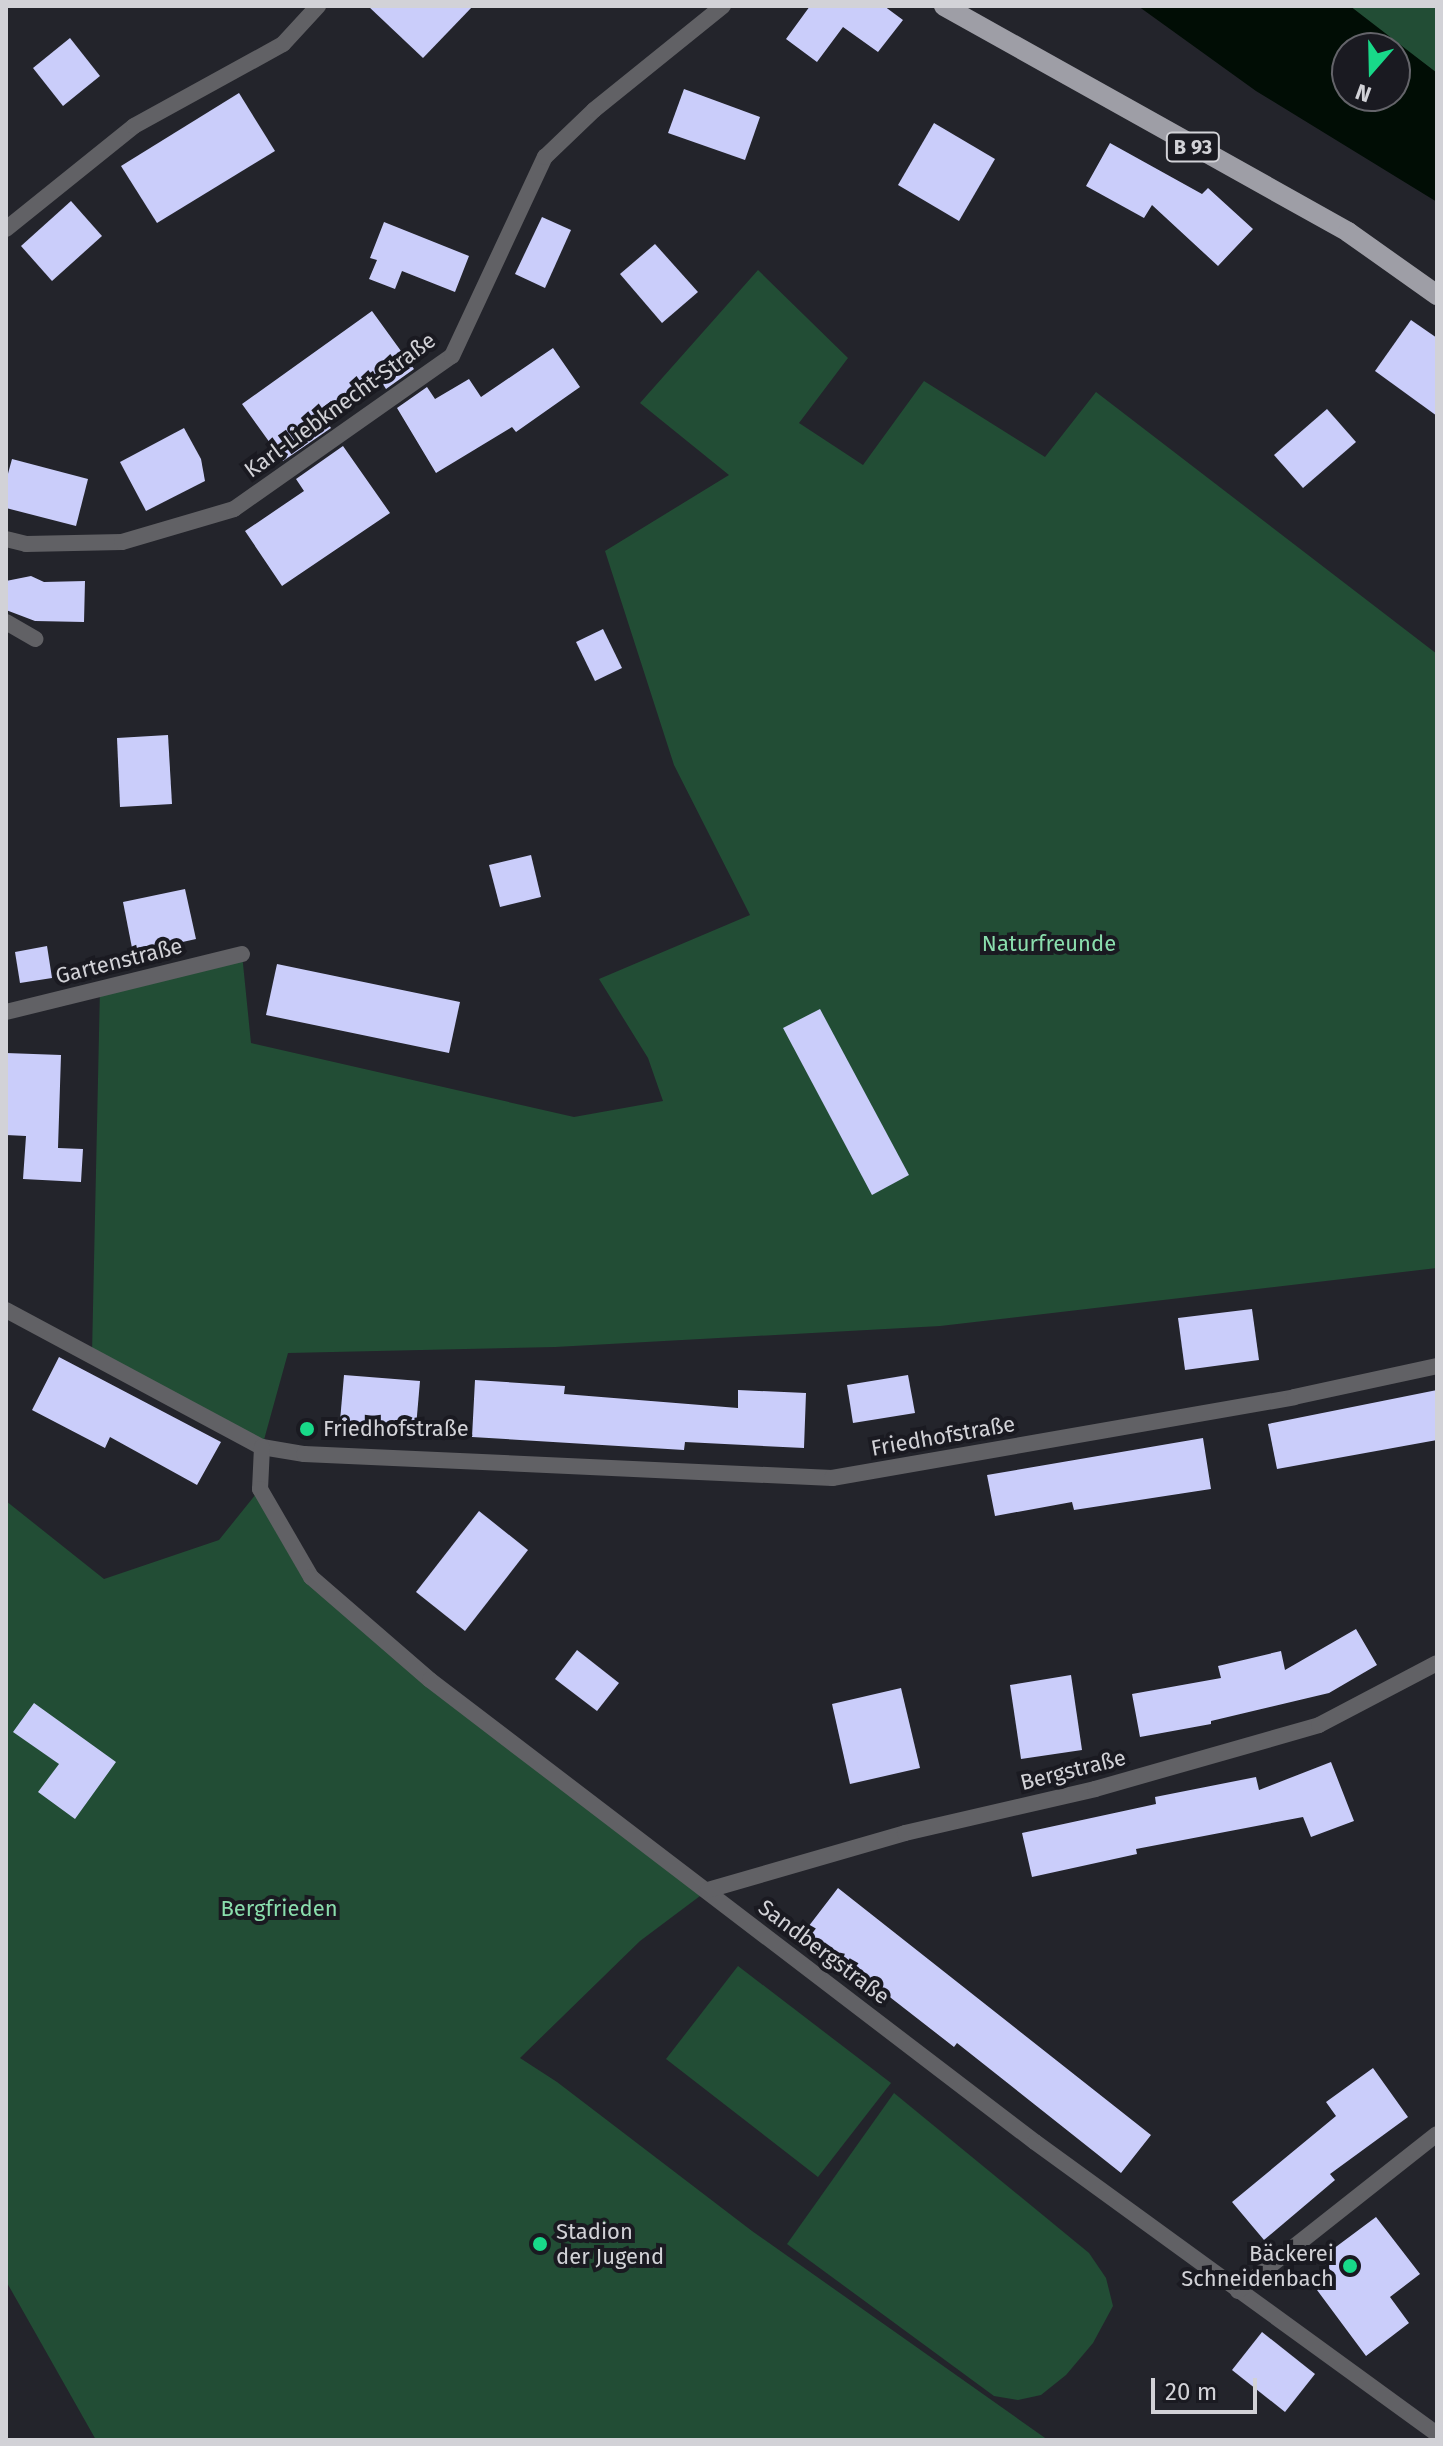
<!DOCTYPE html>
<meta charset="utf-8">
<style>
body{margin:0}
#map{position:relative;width:1443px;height:2446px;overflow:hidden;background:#23242b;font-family:"Fira Sans",sans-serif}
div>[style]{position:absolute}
.green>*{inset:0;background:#224d35}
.water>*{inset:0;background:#010d05}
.building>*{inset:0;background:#cacdfa}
.minor>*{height:16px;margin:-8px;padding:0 8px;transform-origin:8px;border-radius:8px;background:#616165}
.primary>*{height:20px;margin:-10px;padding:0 10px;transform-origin:10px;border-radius:10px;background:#9e9ea6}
.dots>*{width:22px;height:22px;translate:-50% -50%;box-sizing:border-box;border:4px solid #1a1a21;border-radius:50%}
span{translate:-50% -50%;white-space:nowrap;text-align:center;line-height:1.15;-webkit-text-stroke:8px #1a1a21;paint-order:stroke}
.shield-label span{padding:2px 6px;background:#1a1a21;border:2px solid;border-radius:6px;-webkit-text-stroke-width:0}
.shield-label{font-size:20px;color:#d2d2d7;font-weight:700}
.street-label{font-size:22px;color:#d2d2d7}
.park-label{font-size:22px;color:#8adead}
.poi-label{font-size:22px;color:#d2d2d7}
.left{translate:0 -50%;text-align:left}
.right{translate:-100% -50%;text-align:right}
.frame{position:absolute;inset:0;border:8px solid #d2d2d7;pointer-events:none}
.north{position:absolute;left:1331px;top:32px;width:80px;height:80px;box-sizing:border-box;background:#1a1a21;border:2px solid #64646a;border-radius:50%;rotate:200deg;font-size:22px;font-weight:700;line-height:32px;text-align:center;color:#d2d2d7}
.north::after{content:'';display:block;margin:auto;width:28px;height:36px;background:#18d989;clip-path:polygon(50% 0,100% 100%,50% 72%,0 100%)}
.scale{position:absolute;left:1151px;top:2378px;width:106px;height:36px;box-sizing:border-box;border:4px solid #d2d2d7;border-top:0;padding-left:10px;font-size:24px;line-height:28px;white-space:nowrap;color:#d2d2d7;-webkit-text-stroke:6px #1a1a21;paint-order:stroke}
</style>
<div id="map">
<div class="green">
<i style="clip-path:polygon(1350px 6px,1437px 6px,1437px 73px,1370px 24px)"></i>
<i style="clip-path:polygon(758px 270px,848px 358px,799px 423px,863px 465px,924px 381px,1045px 457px,1096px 392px,1437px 654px,1437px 1268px,940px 1326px,555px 1347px,288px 1353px,262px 1447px,92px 1354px,100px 988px,242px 954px,251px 1043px,574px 1117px,663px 1101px,648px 1058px,599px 979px,750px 915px,674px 765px,605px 551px,729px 475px,640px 403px)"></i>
<i style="clip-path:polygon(260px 1489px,311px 1577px,708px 1890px,640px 1941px,520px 2058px,557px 2082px,752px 2231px,1048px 2440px,96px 2440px,6px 2281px,6px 1501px,104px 1579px,219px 1540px)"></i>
<i style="clip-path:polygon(738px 1966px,891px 2083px,818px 2177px,666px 2059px)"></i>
<i style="clip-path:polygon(894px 2093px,1089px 2253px,1106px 2278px,1113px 2306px,1093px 2343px,1066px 2375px,1041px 2395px,1018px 2400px,994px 2396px,787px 2244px)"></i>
</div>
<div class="water">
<i style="clip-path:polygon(evenodd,1138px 6px,1350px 6px,1437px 73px,1437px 202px,1256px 91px,1138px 6px,1347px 48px,1395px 48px,1395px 96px,1347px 96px,1347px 48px)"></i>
</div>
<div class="building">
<i style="clip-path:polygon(368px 6px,473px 6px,423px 58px)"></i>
<i style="clip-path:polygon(810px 6px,884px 6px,903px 20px,878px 52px,843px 27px,817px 62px,786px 39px)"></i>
<i style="clip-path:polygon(70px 38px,100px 76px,63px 106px,33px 68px)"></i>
<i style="clip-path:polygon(684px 89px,760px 117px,745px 160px,668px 133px)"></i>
<i style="clip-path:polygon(239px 93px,275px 151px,157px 223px,121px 166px)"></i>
<i style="clip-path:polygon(934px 123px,995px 159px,959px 221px,898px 185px)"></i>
<i style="clip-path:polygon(1110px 143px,1202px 194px,1208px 188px,1253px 229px,1218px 266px,1152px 205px,1144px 218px,1086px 186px)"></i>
<i style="clip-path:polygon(71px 201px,102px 236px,52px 281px,21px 246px)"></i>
<i style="clip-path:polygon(542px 217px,571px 230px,545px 288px,515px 274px)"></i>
<i style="clip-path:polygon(384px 222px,469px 256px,455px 292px,402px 271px,395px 289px,369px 279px,377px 260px,370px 258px)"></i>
<i style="clip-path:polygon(655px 244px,698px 292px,662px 323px,620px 274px)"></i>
<i style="clip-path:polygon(372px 311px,414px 369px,386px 389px,379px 378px,324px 418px,331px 428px,283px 461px,242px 404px)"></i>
<i style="clip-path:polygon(1411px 320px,1437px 338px,1437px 416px,1375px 371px)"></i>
<i style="clip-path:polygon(553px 348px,580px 387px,516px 432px,512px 427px,436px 473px,397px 408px,427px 387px,435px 399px,469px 379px,481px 397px)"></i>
<i style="clip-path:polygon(1327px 409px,1356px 442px,1303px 488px,1274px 455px)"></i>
<i style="clip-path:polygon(184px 428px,201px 459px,205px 481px,146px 511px,120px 462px)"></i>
<i style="clip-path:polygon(343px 446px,390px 513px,282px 586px,245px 531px,304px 491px,296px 479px)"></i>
<i style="clip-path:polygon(12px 459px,88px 479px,76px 526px,6px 508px,6px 481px)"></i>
<i style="clip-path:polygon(31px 576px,44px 582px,85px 581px,84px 622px,35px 621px,6px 610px,6px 581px)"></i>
<i style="clip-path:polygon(603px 629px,622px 668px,595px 681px,576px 642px)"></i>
<i style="clip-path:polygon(168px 735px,172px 804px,120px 807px,117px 738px)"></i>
<i style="clip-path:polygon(531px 855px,541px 897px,500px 907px,489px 865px)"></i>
<i style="clip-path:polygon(185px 889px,196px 939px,133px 953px,123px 902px)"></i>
<i style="clip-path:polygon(47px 946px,52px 978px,20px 983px,15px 952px)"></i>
<i style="clip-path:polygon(277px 964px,460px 1002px,449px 1053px,266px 1015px)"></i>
<i style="clip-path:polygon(820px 1009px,909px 1175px,872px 1195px,783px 1028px)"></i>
<i style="clip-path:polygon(6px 1053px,61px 1055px,58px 1148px,83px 1149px,81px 1182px,23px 1179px,26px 1136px,6px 1135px)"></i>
<i style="clip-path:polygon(1252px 1309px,1259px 1360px,1185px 1370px,1178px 1318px)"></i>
<i style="clip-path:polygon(59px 1357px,221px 1442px,197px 1485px,110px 1437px,105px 1448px,32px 1410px)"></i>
<i style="clip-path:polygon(344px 1375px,420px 1381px,416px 1427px,340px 1421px)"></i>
<i style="clip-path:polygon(908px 1375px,915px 1413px,853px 1423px,847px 1385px)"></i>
<i style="clip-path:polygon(475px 1380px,565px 1386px,564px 1394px,738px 1408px,738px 1390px,806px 1393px,804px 1448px,685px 1442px,684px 1450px,472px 1437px)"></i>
<i style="clip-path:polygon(1437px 1390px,1437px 1440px,1277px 1469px,1268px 1424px)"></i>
<i style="clip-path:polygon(1203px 1438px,1211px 1489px,1074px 1510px,1072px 1502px,995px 1516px,987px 1475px)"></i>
<i style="clip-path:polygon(479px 1511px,528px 1550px,465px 1631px,416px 1592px)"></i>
<i style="clip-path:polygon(1356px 1629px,1377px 1665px,1329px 1693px,1211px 1721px,1211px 1724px,1140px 1737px,1132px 1694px,1221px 1678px,1218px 1666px,1281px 1651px,1285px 1670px)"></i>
<i style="clip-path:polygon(577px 1650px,619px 1683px,597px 1711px,555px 1679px)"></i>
<i style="clip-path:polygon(1071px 1675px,1082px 1750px,1021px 1759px,1010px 1685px)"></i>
<i style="clip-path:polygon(901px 1688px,920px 1768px,850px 1784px,832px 1704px)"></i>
<i style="clip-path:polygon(34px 1703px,116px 1762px,75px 1819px,38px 1792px,59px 1764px,13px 1732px)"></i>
<i style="clip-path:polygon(1331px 1762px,1354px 1821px,1311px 1837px,1303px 1817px,1136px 1849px,1137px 1854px,1032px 1877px,1022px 1833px,1156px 1804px,1155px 1797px,1256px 1777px,1259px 1790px)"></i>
<i style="clip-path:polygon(838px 1888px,1151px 2135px,1121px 2173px,957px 2043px,954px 2047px,805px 1931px)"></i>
<i style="clip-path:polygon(1373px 2068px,1408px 2117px,1330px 2174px,1335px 2180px,1264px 2240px,1232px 2202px,1336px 2116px,1326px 2102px)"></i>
<i style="clip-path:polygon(1376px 2217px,1420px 2274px,1390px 2297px,1409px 2323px,1366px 2356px,1317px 2290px,1335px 2276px,1321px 2258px)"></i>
<i style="clip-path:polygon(1262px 2332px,1315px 2374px,1285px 2412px,1232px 2370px)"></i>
</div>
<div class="minor">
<i style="left:6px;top:229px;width:164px;rotate:-38.8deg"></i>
<i style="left:134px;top:126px;width:170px;rotate:-28.8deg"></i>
<i style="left:283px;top:44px;width:52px;rotate:-47.4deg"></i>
<i style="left:6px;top:539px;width:21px;rotate:14deg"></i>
<i style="left:26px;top:544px;width:96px;rotate:-1.2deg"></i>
<i style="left:122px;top:542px;width:117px;rotate:-16.4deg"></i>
<i style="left:234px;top:509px;width:266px;rotate:-35.1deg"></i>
<i style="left:452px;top:356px;width:220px;rotate:-65deg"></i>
<i style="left:545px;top:157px;width:68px;rotate:-43.8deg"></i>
<i style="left:594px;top:110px;width:166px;rotate:-38.9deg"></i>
<i style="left:6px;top:622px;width:34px;rotate:30deg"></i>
<i style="left:6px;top:1012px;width:243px;rotate:-13.8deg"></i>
<i style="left:6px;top:1310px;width:290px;rotate:28.2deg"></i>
<i style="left:262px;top:1447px;width:43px;rotate:9.5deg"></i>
<i style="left:304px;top:1454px;width:529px;rotate:2.6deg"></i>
<i style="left:832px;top:1478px;width:469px;rotate:-9.9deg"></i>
<i style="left:1294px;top:1397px;width:146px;rotate:-12.2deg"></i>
<i style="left:262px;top:1447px;width:42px;rotate:92.7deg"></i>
<i style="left:260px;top:1489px;width:102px;rotate:59.9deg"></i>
<i style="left:311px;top:1577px;width:157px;rotate:40.9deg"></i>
<i style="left:430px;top:1680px;width:761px;rotate:37.37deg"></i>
<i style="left:1035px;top:2142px;width:497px;rotate:36deg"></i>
<i style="left:708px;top:1890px;width:205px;rotate:-16.1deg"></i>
<i style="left:905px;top:1833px;width:195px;rotate:-13deg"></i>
<i style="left:1095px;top:1789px;width:233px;rotate:-15.9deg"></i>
<i style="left:1319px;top:1725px;width:133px;rotate:-27.7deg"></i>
<i style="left:1238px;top:2291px;width:253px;rotate:-38.3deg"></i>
</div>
<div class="primary">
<i style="left:944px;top:6px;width:463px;rotate:29.2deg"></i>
<i style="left:1348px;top:232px;width:109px;rotate:35.3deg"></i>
</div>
<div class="dots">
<i style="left:307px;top:1429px;background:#18d989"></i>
<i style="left:540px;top:2244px;background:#18d989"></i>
<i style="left:1350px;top:2266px;background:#18d989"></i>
</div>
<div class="shield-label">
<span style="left:1193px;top:147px">B 93</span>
</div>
<div class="street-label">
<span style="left:340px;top:405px;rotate:-36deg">Karl-Liebknecht-Straße</span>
<span style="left:119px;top:961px;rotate:-14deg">Gartenstraße</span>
<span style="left:943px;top:1436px;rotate:-10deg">Friedhofstraße</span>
<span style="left:1073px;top:1770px;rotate:-14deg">Bergstraße</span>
<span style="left:824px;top:1952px;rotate:37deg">Sandbergstraße</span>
</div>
<div class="park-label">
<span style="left:1049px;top:944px">Naturfreunde</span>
<span style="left:279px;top:1909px">Bergfrieden</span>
</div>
<div class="poi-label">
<span class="left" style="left:323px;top:1429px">Friedhofstraße</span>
<span class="left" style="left:556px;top:2244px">Stadion<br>der Jugend</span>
<span class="right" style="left:1334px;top:2266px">Bäckerei<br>Schneidenbach</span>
</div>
<div class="frame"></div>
<div class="north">N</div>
<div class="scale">20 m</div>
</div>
